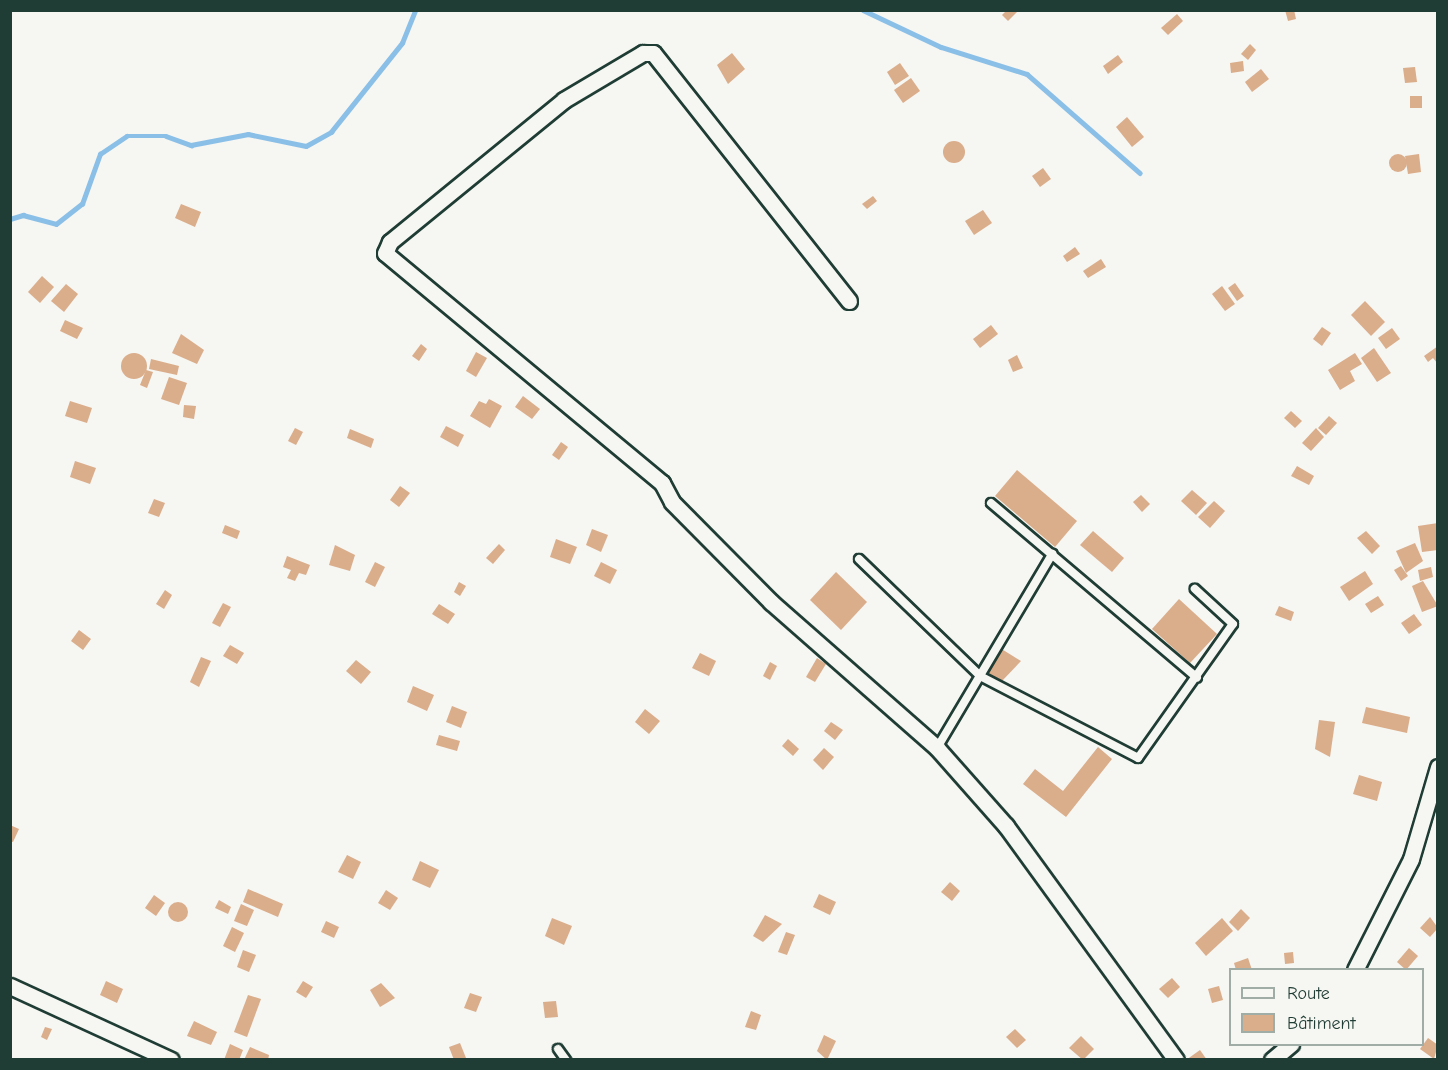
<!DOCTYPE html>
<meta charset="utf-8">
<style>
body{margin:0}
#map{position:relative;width:1448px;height:1070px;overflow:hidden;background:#f6f6f2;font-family:"Comic Neue",sans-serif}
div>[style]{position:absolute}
.stream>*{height:4.5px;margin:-2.25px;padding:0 2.25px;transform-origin:2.25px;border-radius:2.25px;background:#8abfe7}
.building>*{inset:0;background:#daad8b}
.round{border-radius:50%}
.roads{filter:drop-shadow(2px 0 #1f3d34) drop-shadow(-2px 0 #1f3d34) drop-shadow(0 2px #1f3d34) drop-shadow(0 -2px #1f3d34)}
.service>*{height:8px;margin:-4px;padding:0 4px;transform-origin:4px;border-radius:4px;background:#f6f6f2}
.minor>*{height:15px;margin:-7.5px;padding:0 7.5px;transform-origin:7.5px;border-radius:7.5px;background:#f6f6f2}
span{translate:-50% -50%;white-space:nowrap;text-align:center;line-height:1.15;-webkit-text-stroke:4.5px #f6f6f2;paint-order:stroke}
.frame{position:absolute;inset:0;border:12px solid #1f3d34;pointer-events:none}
.legend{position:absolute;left:1229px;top:968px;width:195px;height:78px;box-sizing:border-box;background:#f6f6f2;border:2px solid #a0aca6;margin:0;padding:8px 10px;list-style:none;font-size:18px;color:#1f3d34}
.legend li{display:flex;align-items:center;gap:12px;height:30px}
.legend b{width:30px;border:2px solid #a0aca6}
</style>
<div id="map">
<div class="stream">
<i style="left:863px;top:10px;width:86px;rotate:25.4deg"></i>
<i style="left:941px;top:47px;width:90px;rotate:17.4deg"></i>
<i style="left:1027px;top:74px;width:150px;rotate:41.2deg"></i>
<i style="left:10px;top:219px;width:14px;rotate:-17deg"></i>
<i style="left:23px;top:215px;width:34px;rotate:15deg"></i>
<i style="left:56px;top:224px;width:33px;rotate:-38deg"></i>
<i style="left:82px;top:204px;width:53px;rotate:-70.2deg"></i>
<i style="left:100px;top:154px;width:32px;rotate:-34deg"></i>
<i style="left:127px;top:136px;width:39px"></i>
<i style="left:166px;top:136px;width:27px;rotate:20deg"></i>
<i style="left:191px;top:145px;width:58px;rotate:-10.9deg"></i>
<i style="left:248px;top:134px;width:59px;rotate:11.7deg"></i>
<i style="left:306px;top:146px;width:29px;rotate:-29deg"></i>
<i style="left:331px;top:132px;width:114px;rotate:-51.4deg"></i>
<i style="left:402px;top:43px;width:35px;rotate:-68deg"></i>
</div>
<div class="building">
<i style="clip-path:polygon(1007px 10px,1019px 10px,1008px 21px,1002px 15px)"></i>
<i style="clip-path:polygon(1285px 10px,1294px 10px,1296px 19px,1288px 21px)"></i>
<i style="clip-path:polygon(1177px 14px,1183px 21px,1168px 35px,1161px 28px)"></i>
<i style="clip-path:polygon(1250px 44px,1256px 50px,1248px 60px,1241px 54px)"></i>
<i style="clip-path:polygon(732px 53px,745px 69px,728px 84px,717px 65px)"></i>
<i style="clip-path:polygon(1118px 55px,1123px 62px,1108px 74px,1103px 66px)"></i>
<i style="clip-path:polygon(1243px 61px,1244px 71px,1231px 73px,1230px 63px)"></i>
<i style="clip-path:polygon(900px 63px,909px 76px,895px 85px,887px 72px)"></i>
<i style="clip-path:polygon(1415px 67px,1417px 82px,1405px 83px,1403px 68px)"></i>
<i style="clip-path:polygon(1261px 69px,1269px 79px,1252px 92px,1245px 82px)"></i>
<i style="clip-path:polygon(911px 78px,920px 91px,903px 103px,894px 90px)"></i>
<i style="clip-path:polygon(1410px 96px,1422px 96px,1422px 108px,1410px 108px)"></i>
<i style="clip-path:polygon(1127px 117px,1144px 137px,1132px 147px,1116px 127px)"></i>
<i class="round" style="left:943px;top:141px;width:22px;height:22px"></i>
<i style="clip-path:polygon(1419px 154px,1421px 172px,1408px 174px,1405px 156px)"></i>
<i class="round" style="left:1389px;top:154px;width:18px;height:18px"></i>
<i style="clip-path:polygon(1043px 168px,1051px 179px,1040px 187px,1032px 176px)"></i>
<i style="clip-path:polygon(873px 196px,877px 201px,867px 209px,862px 204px)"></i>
<i style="clip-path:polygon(181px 204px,201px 212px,195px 227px,175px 218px)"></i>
<i style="clip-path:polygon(983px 210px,992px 223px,974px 235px,965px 221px)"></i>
<i style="clip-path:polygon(1075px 247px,1080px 254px,1067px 262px,1063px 256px)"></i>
<i style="clip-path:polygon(1101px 259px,1106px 267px,1088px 278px,1083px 271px)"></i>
<i style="clip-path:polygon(42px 276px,54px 287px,40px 303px,28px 292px)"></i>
<i style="clip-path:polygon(1235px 283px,1244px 296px,1237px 301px,1228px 288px)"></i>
<i style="clip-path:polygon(66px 284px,78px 294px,64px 312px,51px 301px)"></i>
<i style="clip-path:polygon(1222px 286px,1235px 304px,1225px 311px,1212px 294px)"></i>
<i style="clip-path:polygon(1365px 301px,1385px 322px,1371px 336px,1351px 315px)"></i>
<i style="clip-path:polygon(65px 320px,83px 328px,77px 339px,60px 331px)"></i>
<i style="clip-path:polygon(991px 325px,998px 334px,980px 348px,973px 339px)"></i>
<i style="clip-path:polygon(1322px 327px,1331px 333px,1322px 346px,1313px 339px)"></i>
<i style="clip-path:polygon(1392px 328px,1400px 339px,1386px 349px,1378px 338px)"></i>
<i style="clip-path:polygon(181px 334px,204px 350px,197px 364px,172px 353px)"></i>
<i style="clip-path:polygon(421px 344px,427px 349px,419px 361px,412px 356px)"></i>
<i style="clip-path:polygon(1438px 346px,1438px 364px,1433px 358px,1428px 362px,1424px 356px)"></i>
<i style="clip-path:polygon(1374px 348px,1391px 373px,1377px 382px,1361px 358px)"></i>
<i style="clip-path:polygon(476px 352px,487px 358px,476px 377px,466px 371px)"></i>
<i style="clip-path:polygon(1355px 353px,1362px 364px,1350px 371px,1355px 381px,1340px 390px,1328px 370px)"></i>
<i class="round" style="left:121px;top:353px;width:26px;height:26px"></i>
<i style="clip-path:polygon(1017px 355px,1023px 368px,1013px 372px,1008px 360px)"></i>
<i style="clip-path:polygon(151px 359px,179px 366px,177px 375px,149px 369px)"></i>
<i style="clip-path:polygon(146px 370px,153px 372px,147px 388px,140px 385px)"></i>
<i style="clip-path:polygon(169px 377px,187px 383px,179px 405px,161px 399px)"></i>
<i style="clip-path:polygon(523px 396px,540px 409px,532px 419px,515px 407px)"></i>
<i style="clip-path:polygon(489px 399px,502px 406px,490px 428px,470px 416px,479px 401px,486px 404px)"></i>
<i style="clip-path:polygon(70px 401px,92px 408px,87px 423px,65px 416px)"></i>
<i style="clip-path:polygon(184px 405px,196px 406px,194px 419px,183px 417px)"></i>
<i style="clip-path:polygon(1291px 411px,1302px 421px,1295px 428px,1284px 418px)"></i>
<i style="clip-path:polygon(1329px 416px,1337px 423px,1326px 435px,1318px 428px)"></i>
<i style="clip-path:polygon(446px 426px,464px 435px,458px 447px,440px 437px)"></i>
<i style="clip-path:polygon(295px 428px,303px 432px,296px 445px,288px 441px)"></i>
<i style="clip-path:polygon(1316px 428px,1324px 437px,1311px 451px,1302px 443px)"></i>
<i style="clip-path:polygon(350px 429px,374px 439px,371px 448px,347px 438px)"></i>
<i style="clip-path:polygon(561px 442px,568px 447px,559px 460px,552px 455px)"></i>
<i style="clip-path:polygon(75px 461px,96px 468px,90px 484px,70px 477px)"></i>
<i style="clip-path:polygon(1297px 466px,1314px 476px,1309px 485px,1291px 476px)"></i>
<i style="clip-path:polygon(1017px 470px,1077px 521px,1055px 547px,995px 496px)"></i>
<i style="clip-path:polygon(400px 486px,410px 493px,399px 507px,390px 500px)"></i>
<i style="clip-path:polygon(1192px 490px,1207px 503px,1196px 515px,1181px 501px)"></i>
<i style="clip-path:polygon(1141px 495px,1150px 504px,1142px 512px,1133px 502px)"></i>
<i style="clip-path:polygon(154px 499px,165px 503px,159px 517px,148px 513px)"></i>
<i style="clip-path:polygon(1214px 501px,1225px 511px,1210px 528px,1198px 517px)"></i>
<i style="clip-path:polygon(1438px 523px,1438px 550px,1422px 552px,1418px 526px)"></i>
<i style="clip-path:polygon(225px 525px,240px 531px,237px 539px,222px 533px)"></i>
<i style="clip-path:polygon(592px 529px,608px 535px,601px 552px,586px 545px)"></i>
<i style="clip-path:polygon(1093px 531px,1124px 558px,1112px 572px,1080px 545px)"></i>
<i style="clip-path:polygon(1366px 531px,1380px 546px,1372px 554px,1357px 538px)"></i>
<i style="clip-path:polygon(556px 539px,577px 547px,570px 564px,550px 557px)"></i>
<i style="clip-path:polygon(1415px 543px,1423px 561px,1406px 573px,1396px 551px)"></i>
<i style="clip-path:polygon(499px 544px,505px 550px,493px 564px,486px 558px)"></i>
<i style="clip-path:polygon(335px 545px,355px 555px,350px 571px,329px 565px)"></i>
<i style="clip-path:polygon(287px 556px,310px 565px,306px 575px,299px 573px,295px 581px,287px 578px,291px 570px,283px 567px)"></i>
<i style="clip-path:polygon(375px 562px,385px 567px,375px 587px,365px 582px)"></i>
<i style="clip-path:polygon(601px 562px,617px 570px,610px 584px,594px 576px)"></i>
<i style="clip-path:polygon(1401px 566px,1408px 576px,1401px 581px,1394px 570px)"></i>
<i style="clip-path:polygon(1431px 567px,1433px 577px,1420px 581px,1418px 570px)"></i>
<i style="clip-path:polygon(1365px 571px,1373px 584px,1349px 601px,1340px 587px)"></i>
<i style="clip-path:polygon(836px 572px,867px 602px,841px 630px,810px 600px)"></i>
<i style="clip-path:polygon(1423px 581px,1438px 606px,1422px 612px,1412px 586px)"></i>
<i style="clip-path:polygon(459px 582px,466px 586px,460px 596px,454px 592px)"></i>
<i style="clip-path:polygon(165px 590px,172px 595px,164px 609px,156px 604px)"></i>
<i style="clip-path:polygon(1378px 596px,1384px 605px,1371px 613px,1365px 604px)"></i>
<i style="clip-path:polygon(1179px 599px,1217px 634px,1190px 663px,1152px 629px)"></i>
<i style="clip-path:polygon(223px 603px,231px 607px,220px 627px,212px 623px)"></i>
<i style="clip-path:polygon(439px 604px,455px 614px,448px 624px,432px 614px)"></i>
<i style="clip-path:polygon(1279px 606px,1294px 612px,1291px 621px,1275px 615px)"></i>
<i style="clip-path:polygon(1414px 614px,1422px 625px,1409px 634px,1401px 623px)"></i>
<i style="clip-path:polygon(79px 630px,91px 639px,83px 650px,71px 641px)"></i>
<i style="clip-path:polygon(230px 645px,244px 653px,237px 664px,223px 656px)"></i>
<i style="clip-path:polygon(1000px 648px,1021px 661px,1001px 682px,985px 672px)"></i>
<i style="clip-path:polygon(700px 653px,716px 661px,709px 676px,692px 668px)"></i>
<i style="clip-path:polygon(201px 657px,211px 661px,199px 687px,190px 682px)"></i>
<i style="clip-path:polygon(817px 658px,826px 664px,815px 682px,806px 677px)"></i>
<i style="clip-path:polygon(356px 660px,371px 672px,361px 684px,346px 671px)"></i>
<i style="clip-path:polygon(770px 662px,777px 666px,770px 680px,763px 676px)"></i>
<i style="clip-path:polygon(413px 686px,434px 695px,427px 711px,407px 702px)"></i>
<i style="clip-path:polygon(452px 706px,467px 712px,461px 728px,446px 722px)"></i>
<i style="clip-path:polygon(1366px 707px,1410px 717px,1407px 733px,1362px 723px)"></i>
<i style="clip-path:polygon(645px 709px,660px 721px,649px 734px,635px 722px)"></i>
<i style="clip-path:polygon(1319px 720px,1335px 722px,1330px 757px,1315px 749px)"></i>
<i style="clip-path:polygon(831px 722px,843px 730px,835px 740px,824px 731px)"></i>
<i style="clip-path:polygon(439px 735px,460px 741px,457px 751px,436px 745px)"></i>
<i style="clip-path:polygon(788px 739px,799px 749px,793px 756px,782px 746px)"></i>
<i style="clip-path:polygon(1098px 747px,1112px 759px,1066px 817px,1023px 784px,1035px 769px,1063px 791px)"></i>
<i style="clip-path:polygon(824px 748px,834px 757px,823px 770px,813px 760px)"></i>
<i style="clip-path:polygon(1359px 775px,1382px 782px,1377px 801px,1353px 794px)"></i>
<i style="clip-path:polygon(10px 825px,19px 829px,13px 842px,10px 841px)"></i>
<i style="clip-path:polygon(347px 855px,361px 862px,353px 879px,338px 872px)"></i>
<i style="clip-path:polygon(420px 861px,439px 870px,430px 888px,412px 880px)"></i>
<i style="clip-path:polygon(950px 882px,960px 891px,952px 901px,941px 892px)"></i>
<i style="clip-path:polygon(248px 889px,283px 904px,278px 917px,243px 902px)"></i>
<i style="clip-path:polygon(386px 890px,398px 898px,390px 910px,378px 903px)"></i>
<i style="clip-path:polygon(819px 894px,836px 902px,830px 915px,813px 907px)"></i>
<i style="clip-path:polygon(154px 895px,165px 903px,156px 916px,145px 908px)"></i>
<i style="clip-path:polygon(219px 900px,231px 907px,228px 914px,215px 908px)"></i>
<i class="round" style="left:168px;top:902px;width:20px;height:20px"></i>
<i style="clip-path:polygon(241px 904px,254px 910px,247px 926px,234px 921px)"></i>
<i style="clip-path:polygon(1241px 909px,1250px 918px,1238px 931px,1229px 922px)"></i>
<i style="clip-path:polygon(765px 915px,782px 924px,763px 942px,753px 936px)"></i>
<i style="clip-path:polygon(1430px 917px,1438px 928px,1430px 937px,1420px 928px)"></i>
<i style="clip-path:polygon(552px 918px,572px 926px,564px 945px,545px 936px)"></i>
<i style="clip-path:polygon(1222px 918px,1233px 931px,1206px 956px,1195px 943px)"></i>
<i style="clip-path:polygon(326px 921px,339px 927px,334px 938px,321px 932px)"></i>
<i style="clip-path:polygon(232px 927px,244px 933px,235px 952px,223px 946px)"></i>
<i style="clip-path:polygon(786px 932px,795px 935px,787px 955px,778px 952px)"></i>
<i style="clip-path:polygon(1409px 948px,1418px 956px,1406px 970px,1397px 962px)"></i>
<i style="clip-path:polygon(243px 950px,256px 955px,249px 972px,237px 967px)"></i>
<i style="clip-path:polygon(1293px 952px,1294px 963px,1285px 964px,1284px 953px)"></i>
<i style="clip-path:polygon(1248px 958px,1252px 970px,1236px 970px,1234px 963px)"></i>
<i style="clip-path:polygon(1172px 978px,1180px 987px,1168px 998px,1159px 989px)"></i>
<i style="clip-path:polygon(106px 981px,123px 989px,117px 1003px,100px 995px)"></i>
<i style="clip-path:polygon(303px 981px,313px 987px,306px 998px,296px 992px)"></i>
<i style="clip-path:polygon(381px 983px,395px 998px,380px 1007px,370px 990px)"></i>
<i style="clip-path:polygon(1219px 986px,1223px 1000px,1212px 1003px,1208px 989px)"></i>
<i style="clip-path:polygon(470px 993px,482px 997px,476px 1012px,464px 1008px)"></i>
<i style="clip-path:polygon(248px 995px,261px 999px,247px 1037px,234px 1032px)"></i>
<i style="clip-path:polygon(556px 1001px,558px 1017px,545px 1018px,543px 1002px)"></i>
<i style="clip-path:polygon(751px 1011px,761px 1015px,756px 1030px,745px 1027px)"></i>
<i style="clip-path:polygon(194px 1021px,217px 1032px,211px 1045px,187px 1036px)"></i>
<i style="clip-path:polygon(45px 1027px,52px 1029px,47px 1040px,41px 1037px)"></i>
<i style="clip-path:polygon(1015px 1029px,1026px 1040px,1017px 1048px,1006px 1037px)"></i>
<i style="clip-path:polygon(824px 1035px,836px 1041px,827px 1060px,817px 1051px)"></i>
<i style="clip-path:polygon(1081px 1036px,1094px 1049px,1083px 1060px,1069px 1048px)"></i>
<i style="clip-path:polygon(1428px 1038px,1438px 1045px,1434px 1059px,1420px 1049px)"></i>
<i style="clip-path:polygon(460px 1043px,466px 1058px,454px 1060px,449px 1047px)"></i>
<i style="clip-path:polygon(230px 1044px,243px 1050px,239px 1060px,224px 1060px)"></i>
<i style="clip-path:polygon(250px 1047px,269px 1055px,268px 1060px,244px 1060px)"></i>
<i style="clip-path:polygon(1200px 1050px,1207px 1060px,1186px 1060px)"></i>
</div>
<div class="roads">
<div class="service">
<i style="left:991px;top:503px;width:270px;rotate:40.3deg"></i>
<i style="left:859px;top:559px;width:168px;rotate:44deg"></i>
<i style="left:980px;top:676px;width:178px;rotate:27.4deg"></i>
<i style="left:1138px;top:758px;width:164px;rotate:-54.7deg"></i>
<i style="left:1233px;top:624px;width:52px;rotate:-137.4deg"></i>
<i style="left:937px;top:748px;width:226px;rotate:-59.3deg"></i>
<i style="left:558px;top:1049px;width:14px;rotate:54deg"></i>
</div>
<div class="minor">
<i style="left:849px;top:301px;width:316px;rotate:-128.3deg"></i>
<i style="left:653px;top:53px;width:10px;rotate:180deg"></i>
<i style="left:643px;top:53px;width:92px;rotate:149.3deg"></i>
<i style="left:564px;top:100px;width:225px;rotate:140.8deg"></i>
<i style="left:390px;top:242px;width:12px;rotate:114deg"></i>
<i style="left:385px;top:253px;width:360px;rotate:39.7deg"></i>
<i style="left:662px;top:483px;width:21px;rotate:62deg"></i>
<i style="left:672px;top:502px;width:141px;rotate:45.3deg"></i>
<i style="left:771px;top:602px;width:221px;rotate:41.3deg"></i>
<i style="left:937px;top:748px;width:104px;rotate:48.5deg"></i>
<i style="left:1006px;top:826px;width:289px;rotate:54deg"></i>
<i style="left:1355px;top:970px;width:124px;rotate:-63.2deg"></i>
<i style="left:1411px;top:859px;width:96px;rotate:-73.6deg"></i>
<i style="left:10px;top:986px;width:177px;rotate:24.7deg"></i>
<i style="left:1272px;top:1060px;width:25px;rotate:-40deg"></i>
</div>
</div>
<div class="frame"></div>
<ul class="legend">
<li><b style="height:8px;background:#f6f6f2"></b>Route</li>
<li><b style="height:16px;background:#daad8b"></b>Bâtiment</li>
</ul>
</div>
